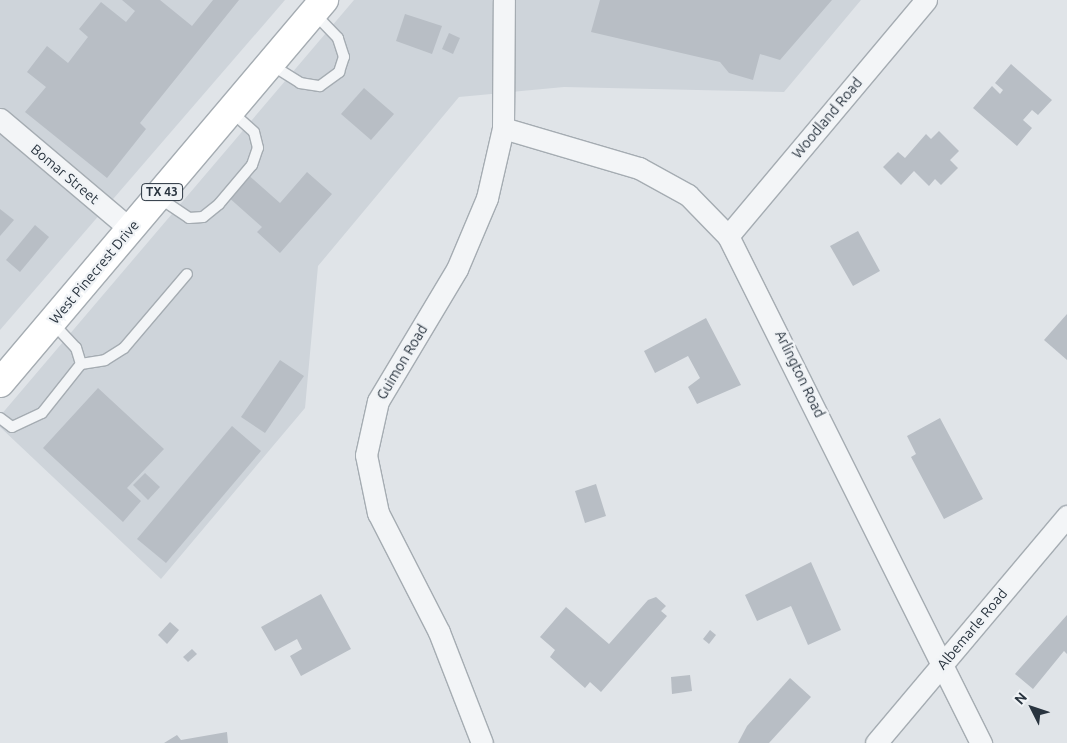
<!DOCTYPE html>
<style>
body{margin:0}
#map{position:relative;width:1067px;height:743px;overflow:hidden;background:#e0e4e8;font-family:Ubuntu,sans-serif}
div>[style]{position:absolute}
.built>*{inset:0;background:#ced4da}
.building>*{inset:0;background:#b8bec5}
.roads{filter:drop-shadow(1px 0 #a5acb2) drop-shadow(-1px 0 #a5acb2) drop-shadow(0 1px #a5acb2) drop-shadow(0 -1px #a5acb2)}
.lane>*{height:10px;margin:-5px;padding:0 5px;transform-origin:5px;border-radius:5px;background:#f3f5f7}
.street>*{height:21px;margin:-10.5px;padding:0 10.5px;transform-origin:10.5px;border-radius:10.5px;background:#f3f5f7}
.primary>*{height:28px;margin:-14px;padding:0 14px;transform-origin:14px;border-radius:14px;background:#fff}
span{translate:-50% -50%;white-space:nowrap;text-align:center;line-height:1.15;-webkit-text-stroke:4.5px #f0f3f6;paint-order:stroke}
.shield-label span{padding:1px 4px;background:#f0f3f6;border:1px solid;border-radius:4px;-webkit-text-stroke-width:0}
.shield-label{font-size:12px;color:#29343f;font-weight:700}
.street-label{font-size:14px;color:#29343f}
.north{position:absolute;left:1007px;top:683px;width:50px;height:50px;-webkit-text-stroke:4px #f0f3f6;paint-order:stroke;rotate:311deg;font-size:14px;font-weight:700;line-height:20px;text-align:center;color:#29343f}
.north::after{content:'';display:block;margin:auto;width:18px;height:22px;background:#29343f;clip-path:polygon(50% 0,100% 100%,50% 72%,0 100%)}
</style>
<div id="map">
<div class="built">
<i style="clip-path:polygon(0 0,285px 0,0 330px)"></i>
<i style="clip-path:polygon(354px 0,861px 0,784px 92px,564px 87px,459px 97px,318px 266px,305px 408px,161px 579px,0 427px,0 416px)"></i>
</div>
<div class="building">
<i style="clip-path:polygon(122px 0,160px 0,192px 26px,213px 0,239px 0,140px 123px,146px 129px,107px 178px,25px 112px,46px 87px,27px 72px,47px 46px,68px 63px,88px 37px,79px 29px,101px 2px,126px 22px,135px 11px)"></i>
<i style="clip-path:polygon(600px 0,832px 0,780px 60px,760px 54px,753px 80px,729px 73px,720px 62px,591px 32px)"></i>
<i style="clip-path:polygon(405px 14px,442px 26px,432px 54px,396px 41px)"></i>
<i style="clip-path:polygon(449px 33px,460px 38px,453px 54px,442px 49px)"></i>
<i style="clip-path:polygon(1011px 64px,1052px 100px,1038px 115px,1032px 110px,1023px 120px,1032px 128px,1017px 146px,973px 108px,992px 86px,1000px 94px,1003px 90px,995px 83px)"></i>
<i style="clip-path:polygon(364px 88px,394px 114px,371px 140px,341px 114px)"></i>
<i style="clip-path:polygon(939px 131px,959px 151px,950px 160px,958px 168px,941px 185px,935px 179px,929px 186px,914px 171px,901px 185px,883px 167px,898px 152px,905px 158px,926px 134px,931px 139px)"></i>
<i style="clip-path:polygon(307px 172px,332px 194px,280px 253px,257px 232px,262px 227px,227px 196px,246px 173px,280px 203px)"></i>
<i style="clip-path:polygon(0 209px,14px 220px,0 236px)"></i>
<i style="clip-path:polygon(35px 225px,49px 237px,20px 272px,6px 260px)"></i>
<i style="clip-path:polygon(858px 231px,880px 271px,853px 286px,830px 246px)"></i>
<i style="clip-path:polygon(1067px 314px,1067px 360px,1044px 340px)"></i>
<i style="clip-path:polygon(706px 318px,741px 385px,697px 404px,688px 387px,700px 378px,688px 356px,655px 373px,644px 351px)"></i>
<i style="clip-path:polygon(280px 360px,304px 376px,265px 433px,241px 417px)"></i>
<i style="clip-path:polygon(98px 388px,164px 449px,127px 488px,141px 501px,123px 522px,43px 448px)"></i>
<i style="clip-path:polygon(940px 418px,983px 499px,944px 519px,911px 457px,916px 454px,907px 436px)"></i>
<i style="clip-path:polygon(232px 426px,261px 451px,166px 563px,137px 539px)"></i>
<i style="clip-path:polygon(145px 473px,160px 487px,148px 500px,133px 485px)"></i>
<i style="clip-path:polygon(596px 484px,606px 516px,585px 523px,575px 491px)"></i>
<i style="clip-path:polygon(811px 562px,841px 630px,808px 645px,791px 606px,757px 621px,745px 595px)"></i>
<i style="clip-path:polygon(321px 594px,351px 649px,301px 676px,290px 656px,302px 649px,297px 639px,275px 651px,261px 627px)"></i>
<i style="clip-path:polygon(656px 597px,666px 606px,661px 611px,667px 616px,601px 692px,590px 682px,585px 688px,550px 657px,555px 650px,540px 637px,566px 607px,609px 644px,648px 600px)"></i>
<i style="clip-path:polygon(1067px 615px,1067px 654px,1064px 651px,1033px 689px,1015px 674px)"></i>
<i style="clip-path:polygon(170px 622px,179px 630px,167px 644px,158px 635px)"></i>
<i style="clip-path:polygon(710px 630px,716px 635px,709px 644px,703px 639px)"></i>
<i style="clip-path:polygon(192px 649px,197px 654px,188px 662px,183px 657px)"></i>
<i style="clip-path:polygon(690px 675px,692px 691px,672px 694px,671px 677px)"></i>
<i style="clip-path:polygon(790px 678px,811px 697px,769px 743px,738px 743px,747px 726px)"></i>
<i style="clip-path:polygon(227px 732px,228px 743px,164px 743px,177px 735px,181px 740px)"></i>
</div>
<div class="roads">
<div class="lane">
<i style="left:270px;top:64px;width:36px;rotate:32deg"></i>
<i style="left:300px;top:83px;width:20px;rotate:9deg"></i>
<i style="left:320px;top:86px;width:24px;rotate:-36deg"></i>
<i style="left:339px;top:72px;width:16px;rotate:-72deg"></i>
<i style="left:344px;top:57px;width:20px;rotate:-108deg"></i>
<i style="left:338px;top:38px;width:33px;rotate:-134deg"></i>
<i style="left:158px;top:197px;width:37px;rotate:34deg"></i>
<i style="left:189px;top:218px;width:14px;rotate:-4deg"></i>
<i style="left:203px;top:217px;width:21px;rotate:-39deg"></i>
<i style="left:219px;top:204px;width:51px;rotate:-49.8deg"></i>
<i style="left:252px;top:165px;width:18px;rotate:-71deg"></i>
<i style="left:258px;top:148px;width:16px;rotate:-104deg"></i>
<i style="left:254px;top:132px;width:31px;rotate:-138deg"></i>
<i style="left:81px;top:364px;width:24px;rotate:-9deg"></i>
<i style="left:105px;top:360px;width:22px;rotate:-32deg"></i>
<i style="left:124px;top:348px;width:97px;rotate:-49.6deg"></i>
<i style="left:0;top:418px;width:15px;rotate:37deg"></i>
<i style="left:12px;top:427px;width:33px;rotate:-25deg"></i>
<i style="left:42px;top:413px;width:63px;rotate:-51.5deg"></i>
<i style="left:81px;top:364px;width:17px;rotate:-107deg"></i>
<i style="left:76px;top:348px;width:35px;rotate:-133deg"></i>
</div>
<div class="street">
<i style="left:0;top:119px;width:170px;rotate:40.2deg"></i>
<i style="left:503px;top:128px;width:142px;rotate:16.4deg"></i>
<i style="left:639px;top:168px;width:56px;rotate:28.9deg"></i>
<i style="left:688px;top:195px;width:57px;rotate:45.7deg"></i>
<i style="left:728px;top:236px;width:567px;rotate:63.48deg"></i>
<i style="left:728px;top:236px;width:308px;rotate:-50deg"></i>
<i style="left:482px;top:743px;width:119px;rotate:-111.2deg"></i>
<i style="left:439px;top:632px;width:134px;rotate:-117.1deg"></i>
<i style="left:378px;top:513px;width:59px;rotate:-101.7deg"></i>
<i style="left:366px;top:455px;width:55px;rotate:-77.5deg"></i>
<i style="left:378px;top:401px;width:154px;rotate:-59.1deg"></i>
<i style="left:457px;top:269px;width:77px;rotate:-67.1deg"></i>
<i style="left:487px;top:198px;width:72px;rotate:-77.1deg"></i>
<i style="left:503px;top:128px;width:128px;rotate:-89.6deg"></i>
<i style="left:876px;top:743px;width:297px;rotate:-49.9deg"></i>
</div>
<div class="primary">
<i style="left:0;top:383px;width:502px;rotate:-49.77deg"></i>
</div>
</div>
<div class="shield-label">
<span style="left:162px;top:192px">TX 43</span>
</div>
<div class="street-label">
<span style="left:827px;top:118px;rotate:-50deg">Woodland Road</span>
<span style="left:65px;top:174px;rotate:40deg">Bomar Street</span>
<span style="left:94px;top:272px;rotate:-50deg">West Pinecrest Drive</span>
<span style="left:402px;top:362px;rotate:-59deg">Guimon Road</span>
<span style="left:800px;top:374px;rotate:64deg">Arlington Road</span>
<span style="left:972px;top:629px;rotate:-50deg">Albemarle Road</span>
</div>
<div class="north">N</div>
</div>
